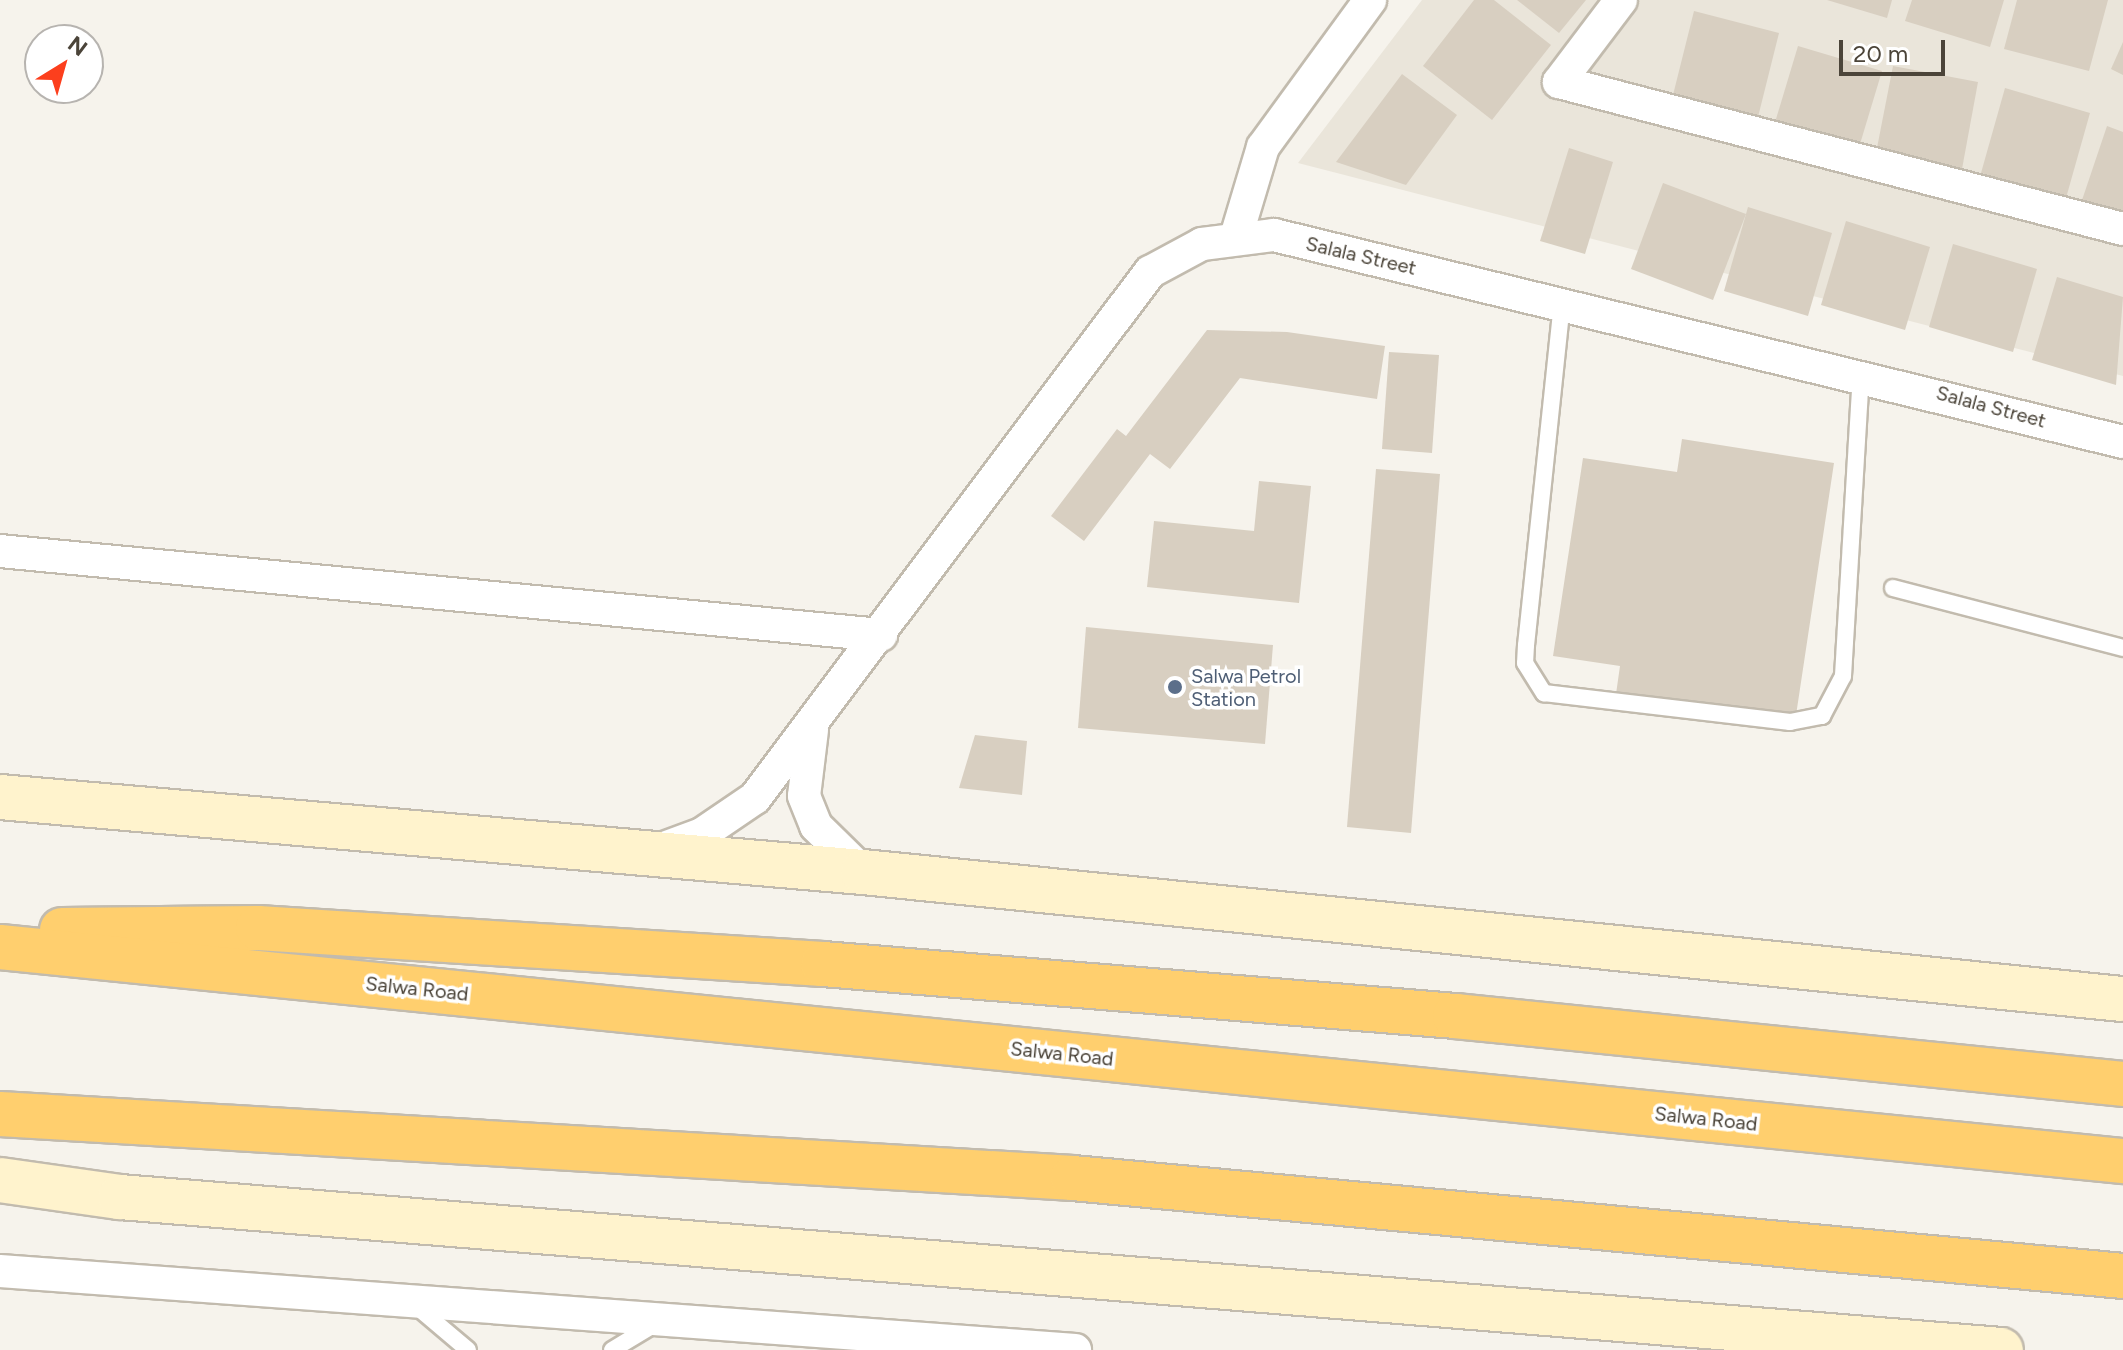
<!DOCTYPE html>
<style>
body{margin:0}
#map{position:relative;width:2123px;height:1350px;overflow:hidden;background:#f6f3ec;font-family:Figtree,sans-serif}
div>[style]{position:absolute}
.residential>*{inset:0;background:#eae5da}
.building>*{inset:0;background:#d8cfc1}
.roads{filter:drop-shadow(2px 0 #c2bbae) drop-shadow(-2px 0 #c2bbae) drop-shadow(0 2px #c2bbae) drop-shadow(0 -2px #c2bbae)}
.service>*{height:16px;margin:-8px;padding:0 8px;transform-origin:8px;border-radius:8px;background:#fff}
.minor>*{height:32px;margin:-16px;padding:0 16px;transform-origin:16px;border-radius:16px;background:#fff}
.secondary>*{height:44px;margin:-22px;padding:0 22px;transform-origin:22px;border-radius:22px;background:#fff3cd}
.motorway>*{height:44px;margin:-22px;padding:0 22px;transform-origin:22px;border-radius:22px;background:#ffcf6e}
.dots>*{width:22px;height:22px;translate:-50% -50%;box-sizing:border-box;border:4px solid #fff;border-radius:50%}
span{translate:-50% -50%;white-space:nowrap;text-align:center;line-height:1.15;-webkit-text-stroke:7px #fff;paint-order:stroke}
.street-label{font-size:20px;color:#4b4439}
.service-label{font-size:20px;color:#4e5e75}
.left{translate:0 -50%;text-align:left}
.north{position:absolute;left:24px;top:24px;width:80px;height:80px;box-sizing:border-box;background:#fff;border:2px solid #b7b4b0;border-radius:50%;rotate:37deg;font-size:22px;font-weight:700;line-height:32px;text-align:center;color:#4b4439}
.north::after{content:'';display:block;margin:auto;width:28px;height:36px;background:#fc3f1d;clip-path:polygon(50% 0,100% 100%,50% 72%,0 100%)}
.scale{position:absolute;left:1839px;top:40px;width:106px;height:36px;box-sizing:border-box;border:4px solid #4b4439;border-top:0;padding-left:10px;font-size:24px;line-height:28px;white-space:nowrap;color:#4b4439;-webkit-text-stroke:6px #fff;paint-order:stroke}
</style>
<div id="map">
<div class="residential">
<i style="clip-path:polygon(1422px 0,2123px 0,2123px 376px,1298px 163px)"></i>
</div>
<div class="building">
<i style="clip-path:polygon(1474px 0,1494px 0,1551px 45px,1492px 120px,1423px 66px)"></i>
<i style="clip-path:polygon(1517px 0,1586px 0,1559px 33px)"></i>
<i style="clip-path:polygon(1827px 0,1892px 0,1887px 18px)"></i>
<i style="clip-path:polygon(1912px 0,2004px 0,1990px 47px,1905px 21px)"></i>
<i style="clip-path:polygon(2017px 0,2108px 0,2089px 71px,2004px 49px)"></i>
<i style="clip-path:polygon(1694px 11px,1779px 33px,1757px 121px,1672px 99px)"></i>
<i style="clip-path:polygon(2123px 42px,2123px 75px,2111px 69px)"></i>
<i style="clip-path:polygon(1798px 46px,1882px 71px,1857px 154px,1773px 129px)"></i>
<i style="clip-path:polygon(1893px 66px,1978px 82px,1962px 169px,1876px 153px)"></i>
<i style="clip-path:polygon(1402px 74px,1457px 115px,1406px 185px,1336px 162px)"></i>
<i style="clip-path:polygon(2005px 88px,2090px 113px,2066px 198px,1981px 173px)"></i>
<i style="clip-path:polygon(2107px 126px,2123px 132px,2123px 224px,2079px 209px)"></i>
<i style="clip-path:polygon(1569px 148px,1613px 162px,1585px 254px,1540px 241px)"></i>
<i style="clip-path:polygon(1663px 183px,1746px 214px,1713px 300px,1631px 269px)"></i>
<i style="clip-path:polygon(1748px 207px,1832px 233px,1808px 316px,1724px 291px)"></i>
<i style="clip-path:polygon(1846px 221px,1930px 247px,1905px 330px,1821px 305px)"></i>
<i style="clip-path:polygon(1953px 244px,2037px 269px,2013px 352px,1929px 327px)"></i>
<i style="clip-path:polygon(2057px 277px,2123px 297px,2116px 385px,2032px 360px)"></i>
<i style="clip-path:polygon(1207px 330px,1287px 332px,1385px 346px,1377px 399px,1240px 378px,1170px 469px,1150px 454px,1084px 541px,1051px 516px,1117px 429px,1126px 436px)"></i>
<i style="clip-path:polygon(1389px 352px,1439px 355px,1432px 453px,1382px 449px)"></i>
<i style="clip-path:polygon(1682px 439px,1834px 463px,1795px 722px,1616px 694px,1620px 666px,1553px 656px,1583px 458px,1677px 472px)"></i>
<i style="clip-path:polygon(1376px 469px,1440px 474px,1411px 833px,1347px 827px)"></i>
<i style="clip-path:polygon(1259px 481px,1311px 486px,1299px 603px,1147px 587px,1154px 521px,1254px 531px)"></i>
<i style="clip-path:polygon(1086px 627px,1273px 645px,1265px 744px,1078px 728px)"></i>
<i style="clip-path:polygon(975px 735px,1027px 741px,1022px 795px,959px 788px)"></i>
</div>
<div class="roads">
<div class="service">
<i style="left:1562px;top:303px;width:344px;rotate:96deg"></i>
<i style="left:1526px;top:645px;width:18px;rotate:93deg"></i>
<i style="left:1525px;top:663px;width:36px;rotate:58deg"></i>
<i style="left:1544px;top:693px;width:248px;rotate:6.7deg"></i>
<i style="left:1790px;top:722px;width:33px;rotate:-11deg"></i>
<i style="left:1822px;top:716px;width:45px;rotate:-62.3deg"></i>
<i style="left:1843px;top:676px;width:304px;rotate:-86.6deg"></i>
<i style="left:1893px;top:588px;width:238px;rotate:14.6deg"></i>
<i style="left:416px;top:1306px;width:68px;rotate:40.2deg"></i>
<i style="left:612px;top:1350px;width:50px;rotate:-31.2deg"></i>
</div>
<div class="minor">
<i style="left:1621px;top:0;width:103px;rotate:127.1deg"></i>
<i style="left:1559px;top:82px;width:583px;rotate:14.61deg"></i>
<i style="left:1236px;top:237px;width:94px;rotate:-73.3deg"></i>
<i style="left:1263px;top:147px;width:182px;rotate:-53.9deg"></i>
<i style="left:0;top:551px;width:885px;rotate:5.45deg"></i>
<i style="left:812px;top:730px;width:66px;rotate:96.9deg"></i>
<i style="left:804px;top:796px;width:32px;rotate:68deg"></i>
<i style="left:816px;top:826px;width:66px;rotate:44.4deg"></i>
<i style="left:656px;top:851px;width:49px;rotate:-20.3deg"></i>
<i style="left:702px;top:834px;width:64px;rotate:-34.2deg"></i>
<i style="left:755px;top:798px;width:658px;rotate:-53.1deg"></i>
<i style="left:1150px;top:272px;width:59px;rotate:-28.3deg"></i>
<i style="left:1202px;top:244px;width:73px;rotate:-7.1deg"></i>
<i style="left:1274px;top:235px;width:874px;rotate:13.7deg"></i>
<i style="left:0;top:1271px;width:1078px;rotate:4.2deg"></i>
</div>
<div class="secondary">
<i style="left:0;top:797px;width:866px;rotate:4.97deg"></i>
<i style="left:863px;top:872px;width:1266px;rotate:5.76deg"></i>
<i style="left:0;top:1180px;width:121px;rotate:8.1deg"></i>
<i style="left:120px;top:1197px;width:1887px;rotate:4.65deg"></i>
</div>
<div class="motorway">
<i style="left:62px;top:930px;width:196px;rotate:-0.6deg"></i>
<i style="left:258px;top:928px;width:566px;rotate:3.65deg"></i>
<i style="left:823px;top:964px;width:634px;rotate:4.7deg"></i>
<i style="left:1455px;top:1016px;width:671px;rotate:5.81deg"></i>
<i style="left:0;top:947px;width:2134px;rotate:5.76deg"></i>
<i style="left:0;top:1114px;width:1075px;rotate:3.41deg"></i>
<i style="left:1073px;top:1178px;width:1055px;rotate:5.33deg"></i>
</div>
</div>
<div class="dots">
<i style="left:1175px;top:687px;background:#5c6f8a"></i>
</div>
<div class="street-label">
<span style="left:1361px;top:256px;rotate:13deg">Salala Street</span>
<span style="left:1991px;top:407px;rotate:15deg">Salala Street</span>
<span style="left:417px;top:989px;rotate:6deg">Salwa Road</span>
<span style="left:1062px;top:1054px;rotate:6deg">Salwa Road</span>
<span style="left:1706px;top:1119px;rotate:6deg">Salwa Road</span>
</div>
<div class="service-label">
<span class="left" style="left:1191px;top:688px">Salwa Petrol<br>Station</span>
</div>
<div class="north">N</div>
<div class="scale">20 m</div>
</div>
